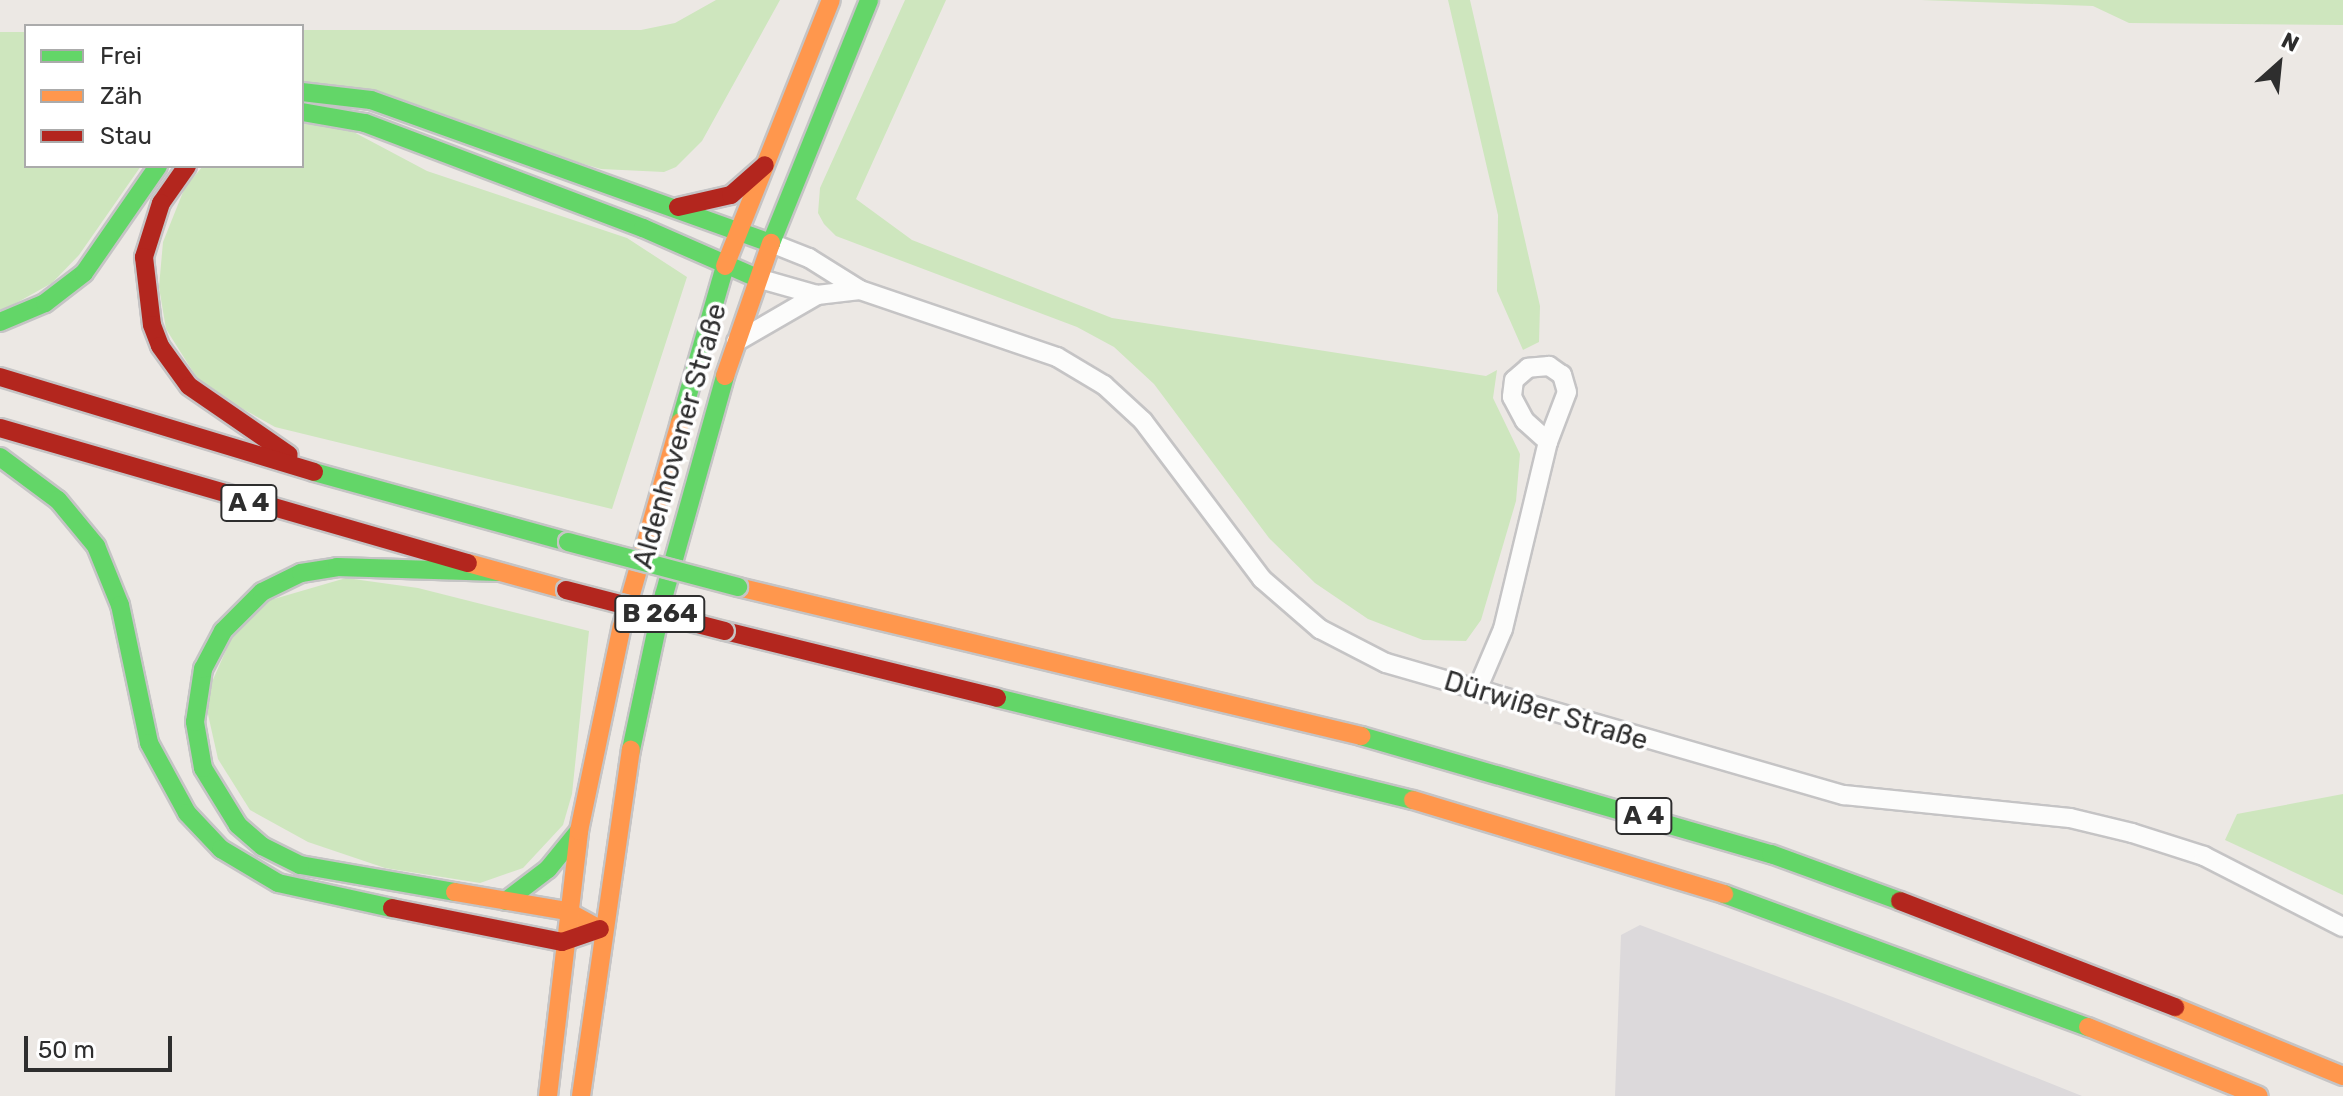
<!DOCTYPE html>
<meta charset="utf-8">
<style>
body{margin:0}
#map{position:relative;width:2343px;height:1096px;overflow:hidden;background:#ece8e4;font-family:Rubik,sans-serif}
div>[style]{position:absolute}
.industrial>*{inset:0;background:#dcd9db}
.green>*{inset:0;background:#cee6be}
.roads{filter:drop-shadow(2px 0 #c5c4c5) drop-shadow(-2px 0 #c5c4c5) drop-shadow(0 2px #c5c4c5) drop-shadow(0 -2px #c5c4c5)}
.street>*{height:18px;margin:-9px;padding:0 9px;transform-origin:9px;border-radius:9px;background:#fcfcfb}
.fast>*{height:18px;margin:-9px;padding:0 9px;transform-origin:9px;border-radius:9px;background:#63d668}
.slow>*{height:18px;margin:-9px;padding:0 9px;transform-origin:9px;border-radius:9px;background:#ff974d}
.jam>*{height:18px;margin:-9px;padding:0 9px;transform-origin:9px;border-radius:9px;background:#b3261e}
.bridges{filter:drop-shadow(2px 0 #c6c5c4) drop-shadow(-2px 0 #c6c5c4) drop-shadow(0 2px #c6c5c4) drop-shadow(0 -2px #c6c5c4)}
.fast-bridge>*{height:18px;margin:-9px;padding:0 9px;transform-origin:9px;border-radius:9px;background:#63d668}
.jam-bridge>*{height:18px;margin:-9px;padding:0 9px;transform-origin:9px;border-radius:9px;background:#b3261e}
span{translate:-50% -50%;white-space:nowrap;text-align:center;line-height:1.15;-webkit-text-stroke:7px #fff;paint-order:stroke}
.shield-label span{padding:2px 6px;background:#fff;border:2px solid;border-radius:6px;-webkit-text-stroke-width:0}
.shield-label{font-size:26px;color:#2e2e2e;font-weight:700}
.street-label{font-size:28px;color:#2e2e2e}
.legend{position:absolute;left:24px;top:24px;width:280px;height:144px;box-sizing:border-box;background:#fff;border:2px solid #ababab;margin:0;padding:10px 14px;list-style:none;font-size:24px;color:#2e2e2e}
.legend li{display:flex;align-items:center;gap:16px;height:40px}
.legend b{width:40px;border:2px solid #ababab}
.north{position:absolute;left:2239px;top:24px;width:80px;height:80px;-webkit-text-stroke:6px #fff;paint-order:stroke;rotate:27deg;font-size:22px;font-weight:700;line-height:32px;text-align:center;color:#2e2e2e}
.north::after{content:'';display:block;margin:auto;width:28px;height:36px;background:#2e2e2e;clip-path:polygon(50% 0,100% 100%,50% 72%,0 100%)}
.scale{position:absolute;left:24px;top:1036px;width:148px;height:36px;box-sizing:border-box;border:4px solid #2e2e2e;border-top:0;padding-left:10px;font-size:24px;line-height:28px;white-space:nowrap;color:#2e2e2e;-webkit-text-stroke:6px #fff;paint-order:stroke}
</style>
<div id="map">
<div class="industrial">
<i style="clip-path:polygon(1640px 925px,1846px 1002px,2082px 1096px,1615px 1096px,1621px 935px)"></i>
</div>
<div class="green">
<i style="clip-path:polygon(716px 0,780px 0,702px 141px,676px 167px,664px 172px,601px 169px,302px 83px,302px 30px,641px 30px,675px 23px)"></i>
<i style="clip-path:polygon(905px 0,946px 0,856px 199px,912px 240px,1112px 318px,1486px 376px,1497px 370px,1493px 398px,1520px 454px,1516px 501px,1481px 620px,1466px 641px,1423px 640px,1368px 619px,1315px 583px,1269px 538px,1154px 384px,1114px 347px,1077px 327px,836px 236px,824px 224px,818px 213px,820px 188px)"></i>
<i style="clip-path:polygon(1448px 0,1470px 0,1540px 306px,1539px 342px,1523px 350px,1497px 291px,1498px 215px)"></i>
<i style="clip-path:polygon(1921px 0,2343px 0,2343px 25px,2129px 23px,2093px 6px)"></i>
<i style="clip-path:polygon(0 32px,26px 32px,26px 166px,141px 166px,79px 255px,52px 283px,0 312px)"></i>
<i style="clip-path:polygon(331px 120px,427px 171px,627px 238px,687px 277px,612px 509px,275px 427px,202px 386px,166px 329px,159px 287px,163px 242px,185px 187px,203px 166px,302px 166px,302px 122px)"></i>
<i style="clip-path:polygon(346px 578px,418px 588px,589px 631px,572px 794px,563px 825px,523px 868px,480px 883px,385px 868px,308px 842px,250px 810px,218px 759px,207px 710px,211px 684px,235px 630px,267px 601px)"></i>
<i style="clip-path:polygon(2343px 794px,2343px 895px,2225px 840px,2237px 814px)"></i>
</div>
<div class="roads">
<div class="street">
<i style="left:771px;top:243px;width:41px;rotate:21.5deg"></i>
<i style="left:809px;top:258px;width:60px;rotate:32.1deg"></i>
<i style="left:860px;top:290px;width:208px;rotate:18.8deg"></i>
<i style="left:1057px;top:357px;width:55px;rotate:30.8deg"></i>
<i style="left:1104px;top:385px;width:53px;rotate:42.7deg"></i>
<i style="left:1143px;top:421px;width:198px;rotate:53deg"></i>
<i style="left:1262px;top:579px;width:77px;rotate:40.8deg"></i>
<i style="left:1320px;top:629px;width:74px;rotate:27.3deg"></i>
<i style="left:1386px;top:663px;width:477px;rotate:16.1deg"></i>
<i style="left:1844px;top:795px;width:227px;rotate:5.8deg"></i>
<i style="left:2070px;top:818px;width:64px;rotate:13.6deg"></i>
<i style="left:2132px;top:833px;width:76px;rotate:17.7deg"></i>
<i style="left:2204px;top:856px;width:156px;rotate:27.1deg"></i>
<i style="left:757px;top:278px;width:62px;rotate:15.8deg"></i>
<i style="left:817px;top:295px;width:43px;rotate:-6.6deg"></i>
<i style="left:736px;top:342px;width:94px;rotate:-30.1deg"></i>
<i style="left:1477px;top:690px;width:66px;rotate:-66.9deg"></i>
<i style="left:1503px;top:629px;width:192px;rotate:-76.5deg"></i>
<i style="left:1548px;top:442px;width:53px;rotate:-69.2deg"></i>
<i style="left:1567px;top:392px;width:18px;rotate:-106deg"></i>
<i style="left:1562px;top:375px;width:16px;rotate:-145deg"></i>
<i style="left:1549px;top:366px;width:21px;rotate:175deg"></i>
<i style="left:1528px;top:368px;width:18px;rotate:139deg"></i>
<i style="left:1514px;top:380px;width:17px;rotate:97deg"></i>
<i style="left:1512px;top:397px;width:27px;rotate:62deg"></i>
<i style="left:1525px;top:421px;width:31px;rotate:42deg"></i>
</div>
<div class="fast">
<i style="left:302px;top:92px;width:69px;rotate:6.6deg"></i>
<i style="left:371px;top:100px;width:425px;rotate:19.7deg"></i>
<i style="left:302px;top:112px;width:64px;rotate:9.9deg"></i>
<i style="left:365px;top:123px;width:297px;rotate:20.7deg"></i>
<i style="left:643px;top:228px;width:124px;rotate:23.7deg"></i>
<i style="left:771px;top:243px;width:262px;rotate:-68deg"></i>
<i style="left:0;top:322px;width:49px;rotate:-22.9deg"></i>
<i style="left:45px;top:303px;width:49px;rotate:-37.6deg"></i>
<i style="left:84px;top:273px;width:130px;rotate:-55.3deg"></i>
<i style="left:680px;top:422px;width:162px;rotate:-73.9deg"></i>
<i style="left:0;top:457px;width:72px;rotate:36.6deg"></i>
<i style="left:58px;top:500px;width:60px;rotate:50.4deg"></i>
<i style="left:96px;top:546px;width:64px;rotate:67.9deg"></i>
<i style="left:120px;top:605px;width:141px;rotate:78.1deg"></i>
<i style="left:149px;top:743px;width:80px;rotate:61.5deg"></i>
<i style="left:187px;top:813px;width:50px;rotate:46.6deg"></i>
<i style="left:221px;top:849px;width:66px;rotate:30.8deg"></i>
<i style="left:278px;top:883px;width:117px;rotate:12.4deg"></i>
<i style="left:314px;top:472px;width:263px;rotate:15.4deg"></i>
<i style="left:997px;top:698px;width:428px;rotate:13.8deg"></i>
<i style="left:1361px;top:736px;width:427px;rotate:16.1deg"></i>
<i style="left:1771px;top:854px;width:137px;rotate:20deg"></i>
<i style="left:631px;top:750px;width:158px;rotate:-78deg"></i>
<i style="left:664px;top:595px;width:227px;rotate:-74.4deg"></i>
<i style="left:455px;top:892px;width:157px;rotate:-170.1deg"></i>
<i style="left:300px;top:865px;width:42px;rotate:-153.4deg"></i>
<i style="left:262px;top:846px;width:32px;rotate:-139deg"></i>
<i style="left:238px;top:825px;width:67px;rotate:-121.6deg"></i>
<i style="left:203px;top:768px;width:47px;rotate:-99.9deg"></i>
<i style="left:195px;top:722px;width:54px;rotate:-81.4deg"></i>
<i style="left:203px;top:669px;width:43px;rotate:-62.2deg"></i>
<i style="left:223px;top:631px;width:55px;rotate:-45deg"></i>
<i style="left:262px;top:592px;width:43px;rotate:-26deg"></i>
<i style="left:301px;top:573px;width:36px;rotate:-9deg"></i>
<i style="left:337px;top:567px;width:162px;rotate:1.8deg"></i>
<i style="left:1724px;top:894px;width:388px;rotate:20.1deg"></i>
<i style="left:506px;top:901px;width:53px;rotate:-37.3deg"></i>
<i style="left:548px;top:869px;width:49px;rotate:-50.8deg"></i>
</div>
<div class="slow">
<i style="left:725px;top:266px;width:286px;rotate:-68.3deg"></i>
<i style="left:725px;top:376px;width:141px;rotate:-70.9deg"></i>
<i style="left:468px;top:563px;width:102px;rotate:15.4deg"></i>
<i style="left:738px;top:587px;width:641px;rotate:13.45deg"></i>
<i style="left:1413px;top:800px;width:325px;rotate:16.8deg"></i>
<i style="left:455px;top:892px;width:114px;rotate:9.6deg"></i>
<i style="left:567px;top:911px;width:38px;rotate:29deg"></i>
<i style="left:2175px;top:1007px;width:182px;rotate:22.3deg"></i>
<i style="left:2088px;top:1027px;width:184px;rotate:22deg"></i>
<i style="left:548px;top:1096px;width:267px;rotate:-83.3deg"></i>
<i style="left:579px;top:831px;width:209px;rotate:-78.2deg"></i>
<i style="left:622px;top:626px;width:212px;rotate:-74.1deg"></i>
<i style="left:581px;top:1096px;width:350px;rotate:-81.8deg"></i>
</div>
<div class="jam">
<i style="left:187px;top:166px;width:45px;rotate:125.1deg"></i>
<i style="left:161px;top:203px;width:57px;rotate:107.5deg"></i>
<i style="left:144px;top:257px;width:68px;rotate:83.3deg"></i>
<i style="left:152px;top:325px;width:22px;rotate:69deg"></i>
<i style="left:160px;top:346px;width:49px;rotate:54.1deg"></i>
<i style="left:189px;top:386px;width:121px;rotate:34.6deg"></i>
<i style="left:678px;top:207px;width:54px;rotate:-12.8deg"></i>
<i style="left:731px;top:195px;width:45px;rotate:-41.4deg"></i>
<i style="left:0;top:377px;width:328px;rotate:16.8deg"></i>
<i style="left:0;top:428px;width:487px;rotate:16.1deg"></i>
<i style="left:725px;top:631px;width:280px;rotate:13.8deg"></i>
<i style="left:1900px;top:901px;width:295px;rotate:21.1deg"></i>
<i style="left:392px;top:908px;width:173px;rotate:11.3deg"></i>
<i style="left:562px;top:942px;width:40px;rotate:-18.9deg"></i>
</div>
</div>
<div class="bridges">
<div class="fast-bridge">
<i style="left:568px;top:542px;width:176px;rotate:14.8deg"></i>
</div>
<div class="jam-bridge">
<i style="left:566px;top:590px;width:164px;rotate:14.5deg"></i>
</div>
</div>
<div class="shield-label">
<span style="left:249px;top:503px">A 4</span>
<span style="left:660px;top:614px">B 264</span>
<span style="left:1644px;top:816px">A 4</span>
</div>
<div class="street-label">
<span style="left:680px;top:436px;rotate:-74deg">Aldenhovener Straße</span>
<span style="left:1546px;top:711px;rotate:17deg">Dürwißer Straße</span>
</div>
<ul class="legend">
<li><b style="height:10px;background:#63d668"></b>Frei</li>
<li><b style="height:10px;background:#ff974d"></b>Zäh</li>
<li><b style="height:10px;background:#b3261e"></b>Stau</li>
</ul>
<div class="north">N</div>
<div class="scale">50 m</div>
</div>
